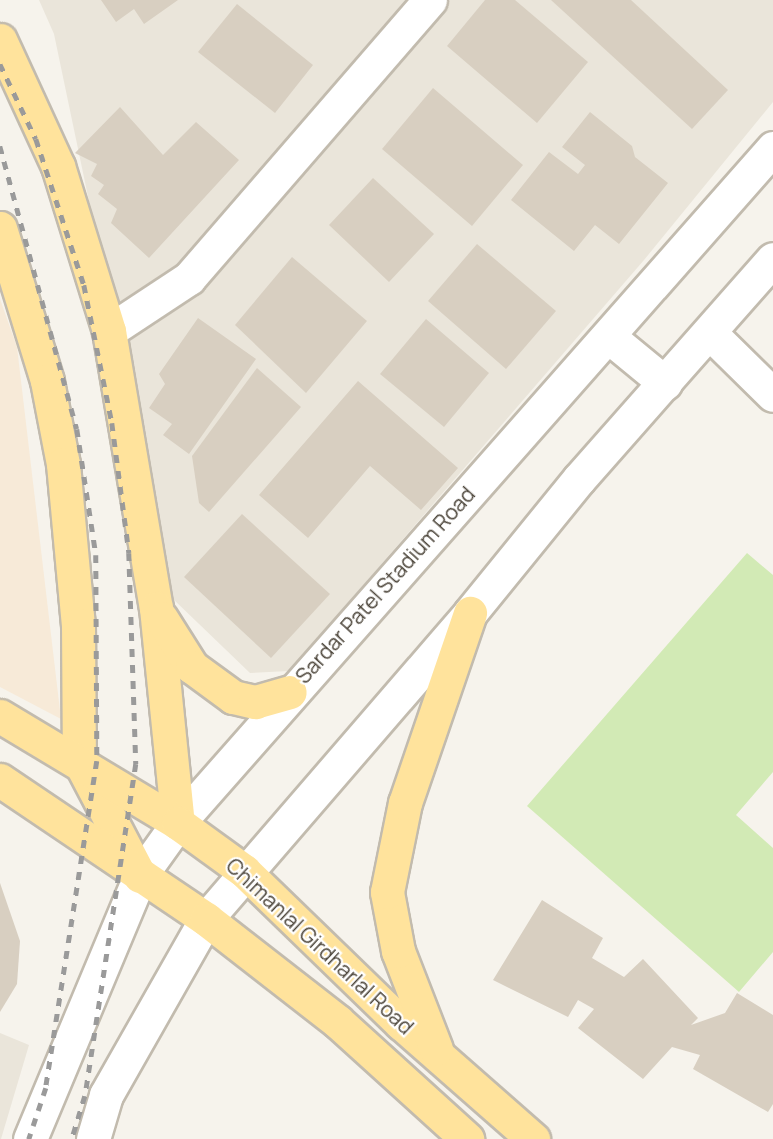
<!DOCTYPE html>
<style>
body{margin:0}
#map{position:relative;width:773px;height:1139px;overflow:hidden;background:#f6f3ec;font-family:Manrope,sans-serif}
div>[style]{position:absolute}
.residential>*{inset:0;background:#eae5da}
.commercial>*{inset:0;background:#f7ead8}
.green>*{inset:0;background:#d2eab5}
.building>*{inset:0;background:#d8cfc1}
.roads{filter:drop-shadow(2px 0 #c2bbae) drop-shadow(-2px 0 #c2bbae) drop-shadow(0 2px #c2bbae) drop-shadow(0 -2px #c2bbae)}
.minor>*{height:33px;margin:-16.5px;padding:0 16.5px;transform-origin:16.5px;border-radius:16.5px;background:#fff}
.major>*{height:33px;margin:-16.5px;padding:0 16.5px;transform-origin:16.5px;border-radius:16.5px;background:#ffe39c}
.rail>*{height:4.5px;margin-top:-2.25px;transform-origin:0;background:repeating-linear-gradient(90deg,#9a9a9a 0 8px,transparent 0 16px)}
span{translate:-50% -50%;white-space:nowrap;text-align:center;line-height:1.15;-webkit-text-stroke:4.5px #fff;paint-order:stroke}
.street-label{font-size:21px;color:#4b4439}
</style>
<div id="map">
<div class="residential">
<i style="clip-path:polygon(39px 0,773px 0,773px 102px,644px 260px,289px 671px,250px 673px,172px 598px,54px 34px)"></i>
<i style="clip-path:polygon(0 1033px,29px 1045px,1px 1139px,0 1139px)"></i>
</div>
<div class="commercial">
<i style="clip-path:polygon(0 299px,17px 347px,61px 719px,0 687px)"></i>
</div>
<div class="green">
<i style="clip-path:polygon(747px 553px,773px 575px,773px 772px,736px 815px,773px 848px,773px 952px,739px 992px,527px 806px)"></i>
</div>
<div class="building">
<i style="clip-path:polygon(101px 0,178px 0,144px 24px,134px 9px,116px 22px)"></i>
<i style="clip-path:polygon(485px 0,515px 0,588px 62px,537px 123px,447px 46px)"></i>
<i style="clip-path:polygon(551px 0,631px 0,728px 90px,692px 129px)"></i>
<i style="clip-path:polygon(237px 4px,313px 65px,275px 113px,198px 52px)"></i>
<i style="clip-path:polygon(433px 88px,523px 165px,472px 226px,382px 149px)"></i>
<i style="clip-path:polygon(120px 107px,163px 155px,196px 122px,239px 160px,149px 258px,111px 223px,117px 209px,98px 194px,104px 185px,91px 176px,97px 164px,75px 153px)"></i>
<i style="clip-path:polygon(590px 112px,632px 146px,635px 157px,668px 183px,619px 244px,595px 225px,574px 251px,511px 200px,549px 152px,578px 174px,585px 165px,562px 147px)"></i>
<i style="clip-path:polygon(373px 178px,434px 234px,389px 282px,329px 225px)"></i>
<i style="clip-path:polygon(477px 244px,556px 311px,506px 369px,428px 301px)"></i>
<i style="clip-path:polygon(292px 257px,367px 321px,306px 393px,235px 325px)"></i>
<i style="clip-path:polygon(198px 318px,256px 359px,189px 454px,163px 435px,172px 424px,149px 408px,165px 384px,159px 374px)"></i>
<i style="clip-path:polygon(426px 319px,489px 373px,444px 427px,380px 374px)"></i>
<i style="clip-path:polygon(257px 368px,301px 407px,209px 512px,199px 503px,192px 456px)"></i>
<i style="clip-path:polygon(358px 381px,458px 468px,421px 510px,370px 466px,308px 538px,259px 495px)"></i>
<i style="clip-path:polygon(242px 514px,330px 594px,271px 658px,184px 577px)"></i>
<i style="clip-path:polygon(0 883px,20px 941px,17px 984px,0 1012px)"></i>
<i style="clip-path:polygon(542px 900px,603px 938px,592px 958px,624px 977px,643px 959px,698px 1018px,691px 1025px,725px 1013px,737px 993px,773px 1015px,773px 1104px,768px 1112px,693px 1069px,700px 1055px,672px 1047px,643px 1079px,578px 1028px,594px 1009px,578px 1000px,568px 1017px,493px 980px)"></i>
</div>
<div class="roads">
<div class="minor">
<i style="left:109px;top:331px;width:96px;rotate:-33.5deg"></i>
<i style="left:189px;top:278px;width:368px;rotate:-49.1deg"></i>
<i style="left:710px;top:333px;width:88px;rotate:44.5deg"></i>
<i style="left:608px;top:336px;width:74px;rotate:39.5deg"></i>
<i style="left:30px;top:1139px;width:285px;rotate:-67.3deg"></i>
<i style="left:140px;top:876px;width:65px;rotate:-54.4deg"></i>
<i style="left:178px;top:823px;width:900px;rotate:-48.6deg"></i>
<i style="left:93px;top:1139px;width:46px;rotate:-73.5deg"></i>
<i style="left:106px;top:1095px;width:202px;rotate:-60.4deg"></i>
<i style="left:206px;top:919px;width:404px;rotate:-49.2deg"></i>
<i style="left:470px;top:613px;width:173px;rotate:-50.9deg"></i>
<i style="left:579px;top:479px;width:293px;rotate:-48.6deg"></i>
</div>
<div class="major">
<i style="left:0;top:40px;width:139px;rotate:65.3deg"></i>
<i style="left:58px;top:166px;width:173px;rotate:72.8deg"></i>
<i style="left:109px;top:331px;width:281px;rotate:80.4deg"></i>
<i style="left:156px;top:608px;width:216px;rotate:84.2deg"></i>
<i style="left:0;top:228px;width:160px;rotate:72.9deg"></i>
<i style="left:47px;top:381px;width:85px;rotate:79.1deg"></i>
<i style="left:63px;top:464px;width:162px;rotate:84.7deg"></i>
<i style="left:78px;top:625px;width:135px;rotate:89.6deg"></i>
<i style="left:79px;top:760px;width:131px;rotate:62.3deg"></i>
<i style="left:161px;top:618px;width:58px;rotate:57.7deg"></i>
<i style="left:192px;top:667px;width:51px;rotate:36.2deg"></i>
<i style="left:233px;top:697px;width:23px;rotate:13deg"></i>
<i style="left:255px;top:702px;width:36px;rotate:-16deg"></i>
<i style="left:0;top:716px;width:208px;rotate:31deg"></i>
<i style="left:178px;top:823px;width:82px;rotate:36deg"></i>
<i style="left:244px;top:871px;width:219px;rotate:44.1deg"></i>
<i style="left:401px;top:1023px;width:176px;rotate:41.3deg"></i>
<i style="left:0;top:780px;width:249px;rotate:34deg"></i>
<i style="left:206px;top:919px;width:166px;rotate:37.9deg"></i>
<i style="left:337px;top:1021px;width:176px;rotate:42.2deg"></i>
<i style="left:436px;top:1049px;width:105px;rotate:-111.2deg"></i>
<i style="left:398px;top:951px;width:60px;rotate:-100.6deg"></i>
<i style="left:387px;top:892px;width:91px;rotate:-78.6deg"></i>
<i style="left:405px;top:803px;width:201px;rotate:-71.1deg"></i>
</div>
</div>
<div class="rail">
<i style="left:0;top:64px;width:83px;rotate:64.4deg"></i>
<i style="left:36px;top:139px;width:154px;rotate:71.8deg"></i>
<i style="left:84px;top:285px;width:141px;rotate:78.5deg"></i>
<i style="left:112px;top:423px;width:131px;rotate:82.5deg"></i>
<i style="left:129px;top:553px;width:211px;rotate:88.1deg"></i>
<i style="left:136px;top:764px;width:336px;rotate:98.7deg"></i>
<i style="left:85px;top:1096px;width:45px;rotate:106.8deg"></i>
<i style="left:0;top:146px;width:293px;rotate:74.8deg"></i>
<i style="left:77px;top:429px;width:127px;rotate:81.4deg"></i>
<i style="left:96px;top:555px;width:206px;rotate:89.7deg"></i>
<i style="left:97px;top:761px;width:331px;rotate:98.9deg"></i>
<i style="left:46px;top:1088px;width:54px;rotate:108.4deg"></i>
</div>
<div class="street-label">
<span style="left:385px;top:585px;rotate:-48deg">Sardar Patel Stadium Road</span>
<span style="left:320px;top:946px;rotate:43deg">Chimanlal Girdharlal Road</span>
</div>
</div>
